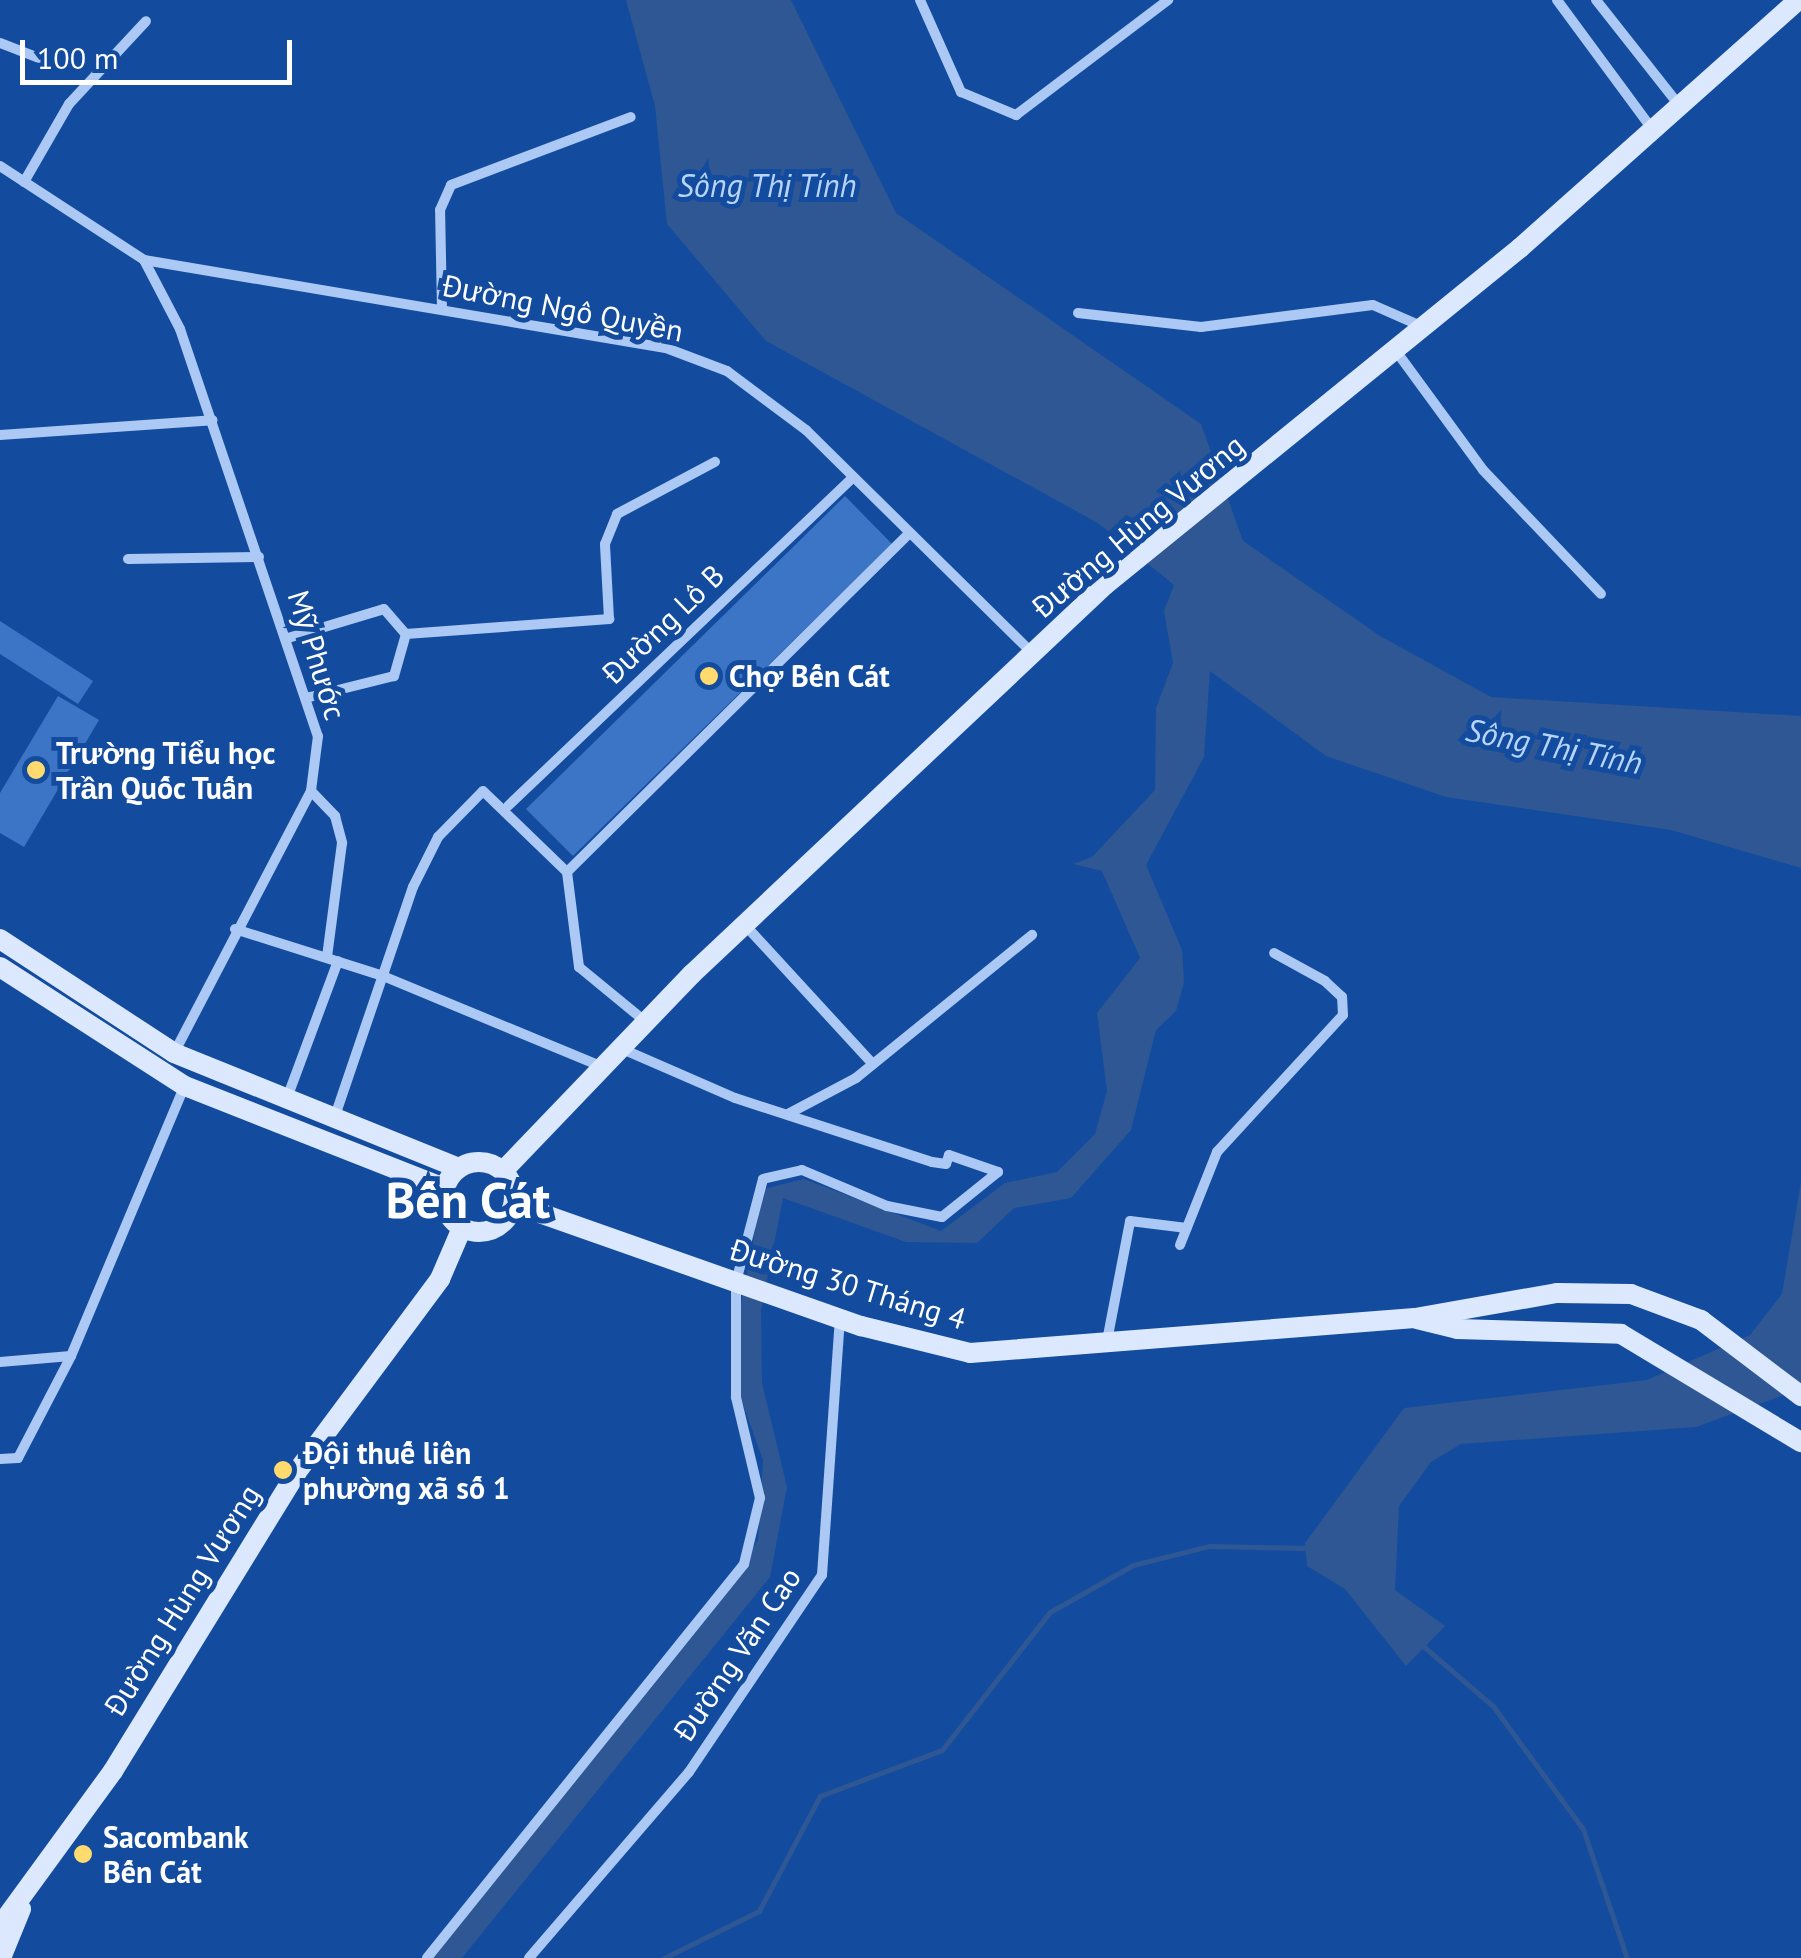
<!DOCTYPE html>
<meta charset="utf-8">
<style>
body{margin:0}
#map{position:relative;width:1801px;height:1958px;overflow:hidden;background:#134c9e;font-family:"PT Sans",sans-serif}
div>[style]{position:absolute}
.water>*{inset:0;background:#2e5794}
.stream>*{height:5px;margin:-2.5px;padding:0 2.5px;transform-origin:2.5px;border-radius:2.5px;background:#2e5794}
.building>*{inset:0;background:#3c75c5}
.minor>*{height:10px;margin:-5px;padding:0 5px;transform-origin:5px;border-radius:5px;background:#abc9f4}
.secondary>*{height:20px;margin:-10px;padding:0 10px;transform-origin:10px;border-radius:10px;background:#dbe8fd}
.secondary>.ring{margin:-10px;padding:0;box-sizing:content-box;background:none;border:20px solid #dbe8fd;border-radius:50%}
.dots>*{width:28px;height:28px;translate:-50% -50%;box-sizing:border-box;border:5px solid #134c9e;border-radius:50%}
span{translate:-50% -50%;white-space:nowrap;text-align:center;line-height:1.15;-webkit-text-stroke:10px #134c9e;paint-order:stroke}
.street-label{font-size:30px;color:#fff}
.poi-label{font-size:30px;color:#fff;font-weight:700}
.left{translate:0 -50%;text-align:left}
.water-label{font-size:32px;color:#b7d4fa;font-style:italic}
.town-label{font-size:50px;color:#fff;font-weight:700}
.scale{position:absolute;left:20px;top:40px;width:272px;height:45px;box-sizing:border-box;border:5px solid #fff;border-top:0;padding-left:12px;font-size:30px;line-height:35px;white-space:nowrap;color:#fff;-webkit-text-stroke:8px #134c9e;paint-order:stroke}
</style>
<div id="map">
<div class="water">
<i style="clip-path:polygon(626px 0,791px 0,896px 213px,1201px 424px,1243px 541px,1380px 636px,1491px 697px,1801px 716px,1801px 868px,1671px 830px,1446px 797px,1326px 756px,1210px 671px,1204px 757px,1146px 865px,1182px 950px,1184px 983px,1176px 1011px,1156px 1030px,1131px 1130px,1071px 1198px,1014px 1208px,977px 1243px,906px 1242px,783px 1198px,761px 1311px,762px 1383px,787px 1487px,770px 1577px,462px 1958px,432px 1958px,717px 1606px,758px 1540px,763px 1460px,741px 1399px,739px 1315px,763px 1189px,804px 1179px,941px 1231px,1005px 1183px,1057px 1172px,1095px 1134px,1107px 1091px,1097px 1013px,1140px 958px,1102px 871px,1073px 864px,1092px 857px,1155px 790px,1156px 708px,1173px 663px,1164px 611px,1174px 585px,1098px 523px,766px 341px,667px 224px,655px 106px)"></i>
<i style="clip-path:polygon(1801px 1182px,1801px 1389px,1696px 1427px,1461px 1444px,1431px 1462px,1399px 1506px,1395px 1590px,1445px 1626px,1406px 1666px,1345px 1589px,1307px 1566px,1305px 1543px,1404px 1408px,1647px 1380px,1750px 1335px,1782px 1294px)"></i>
</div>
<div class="stream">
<i style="left:1422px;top:1645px;width:94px;rotate:40.7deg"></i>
<i style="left:1493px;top:1706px;width:152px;rotate:53.8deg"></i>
<i style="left:1583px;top:1829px;width:136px;rotate:71.2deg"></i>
<i style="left:664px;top:1958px;width:106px;rotate:-26.3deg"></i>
<i style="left:759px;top:1911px;width:130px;rotate:-62.1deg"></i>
<i style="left:820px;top:1796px;width:130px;rotate:-20.7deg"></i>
<i style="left:942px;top:1750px;width:175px;rotate:-52deg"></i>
<i style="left:1050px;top:1612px;width:95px;rotate:-29.5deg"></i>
<i style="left:1133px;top:1565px;width:78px;rotate:-14deg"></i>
<i style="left:1209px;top:1546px;width:100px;rotate:1.1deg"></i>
</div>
<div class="building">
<i style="clip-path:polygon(845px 496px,892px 544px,573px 856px,526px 809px)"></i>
<i style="clip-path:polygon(0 621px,93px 681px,78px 704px,0 654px)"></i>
<i style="clip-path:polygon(58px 696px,99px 720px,24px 847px,0 833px,0 793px)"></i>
</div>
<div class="minor">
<i style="left:920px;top:0;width:101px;rotate:66deg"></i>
<i style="left:961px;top:92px;width:60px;rotate:22.7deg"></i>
<i style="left:1016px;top:115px;width:191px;rotate:-37.1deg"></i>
<i style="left:1557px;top:0;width:162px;rotate:53.6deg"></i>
<i style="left:1596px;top:0;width:134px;rotate:51.7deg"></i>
<i style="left:0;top:43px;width:42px;rotate:21deg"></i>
<i style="left:0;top:166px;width:172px;rotate:33.1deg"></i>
<i style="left:144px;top:260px;width:529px;rotate:9.57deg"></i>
<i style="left:666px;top:348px;width:65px;rotate:20.7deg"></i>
<i style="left:727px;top:371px;width:99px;rotate:36.8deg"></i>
<i style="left:806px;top:430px;width:319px;rotate:44.6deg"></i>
<i style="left:24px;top:182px;width:90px;rotate:-60deg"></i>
<i style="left:69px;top:104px;width:113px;rotate:-47.1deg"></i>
<i style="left:144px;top:260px;width:78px;rotate:62.4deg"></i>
<i style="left:180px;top:329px;width:430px;rotate:71.3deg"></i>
<i style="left:318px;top:736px;width:55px;rotate:97.3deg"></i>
<i style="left:311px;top:791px;width:296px;rotate:117.6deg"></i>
<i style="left:442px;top:310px;width:100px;rotate:-91.1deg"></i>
<i style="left:440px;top:210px;width:27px;rotate:-66deg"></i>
<i style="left:451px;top:185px;width:192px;rotate:-20.7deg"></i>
<i style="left:1078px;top:313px;width:124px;rotate:6.5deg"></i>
<i style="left:1201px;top:327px;width:173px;rotate:-7.3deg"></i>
<i style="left:1373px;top:305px;width:55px;rotate:23.7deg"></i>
<i style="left:1396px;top:351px;width:147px;rotate:53.8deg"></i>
<i style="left:1483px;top:470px;width:171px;rotate:46.4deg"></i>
<i style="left:0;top:435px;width:213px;rotate:-4deg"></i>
<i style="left:128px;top:559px;width:131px;rotate:-0.9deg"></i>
<i style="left:406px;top:634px;width:204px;rotate:-4.2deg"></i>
<i style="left:609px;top:619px;width:75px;rotate:-93.1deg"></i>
<i style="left:605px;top:544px;width:32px;rotate:-68deg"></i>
<i style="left:617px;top:514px;width:111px;rotate:-28deg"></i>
<i style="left:288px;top:638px;width:100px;rotate:-16.8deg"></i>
<i style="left:384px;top:609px;width:33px;rotate:49deg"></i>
<i style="left:406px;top:634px;width:44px;rotate:105.9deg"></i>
<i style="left:394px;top:676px;width:91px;rotate:166deg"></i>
<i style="left:311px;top:791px;width:35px;rotate:46deg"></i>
<i style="left:335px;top:816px;width:28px;rotate:75deg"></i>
<i style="left:342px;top:843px;width:115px;rotate:97.5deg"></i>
<i style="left:508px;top:806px;width:475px;rotate:-43.6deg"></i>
<i style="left:567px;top:872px;width:481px;rotate:-44.7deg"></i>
<i style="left:745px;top:925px;width:189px;rotate:47.4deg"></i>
<i style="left:235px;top:929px;width:155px;rotate:17.6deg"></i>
<i style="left:383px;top:976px;width:235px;rotate:22.5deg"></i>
<i style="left:287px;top:1098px;width:146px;rotate:-69.6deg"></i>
<i style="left:788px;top:1114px;width:77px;rotate:-27.9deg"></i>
<i style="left:856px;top:1078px;width:227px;rotate:-39.1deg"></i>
<i style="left:335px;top:1116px;width:242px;rotate:-71.2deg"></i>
<i style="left:413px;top:887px;width:56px;rotate:-63.4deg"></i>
<i style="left:438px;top:837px;width:64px;rotate:-45.6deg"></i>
<i style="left:483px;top:791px;width:117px;rotate:44deg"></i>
<i style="left:567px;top:872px;width:96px;rotate:82.8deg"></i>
<i style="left:579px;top:967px;width:87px;rotate:39.4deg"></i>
<i style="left:1180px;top:1245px;width:100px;rotate:-68.3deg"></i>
<i style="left:1217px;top:1152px;width:186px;rotate:-47.4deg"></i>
<i style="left:1343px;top:1015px;width:18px;rotate:-93deg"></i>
<i style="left:1342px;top:997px;width:23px;rotate:-137deg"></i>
<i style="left:1325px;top:981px;width:58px;rotate:-151.2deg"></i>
<i style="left:1107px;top:1341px;width:122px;rotate:-79.1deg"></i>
<i style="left:1130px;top:1221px;width:57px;rotate:7deg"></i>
<i style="left:0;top:1362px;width:71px;rotate:-4.8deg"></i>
<i style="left:71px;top:1356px;width:292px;rotate:-67.2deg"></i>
<i style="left:0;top:1459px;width:18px;rotate:-3deg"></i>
<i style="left:18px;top:1458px;width:115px;rotate:-62.5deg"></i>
<i style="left:427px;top:1958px;width:506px;rotate:-51.18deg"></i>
<i style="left:744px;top:1564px;width:68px;rotate:-76.4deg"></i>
<i style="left:760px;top:1498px;width:104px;rotate:-103.4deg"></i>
<i style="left:736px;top:1397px;width:115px;rotate:-90deg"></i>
<i style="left:736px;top:1282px;width:106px;rotate:-75.3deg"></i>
<i style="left:763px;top:1179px;width:40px;rotate:-13deg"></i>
<i style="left:802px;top:1170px;width:92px;rotate:23deg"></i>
<i style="left:887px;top:1206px;width:56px;rotate:11.3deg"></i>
<i style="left:942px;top:1217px;width:72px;rotate:-38.8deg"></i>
<i style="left:998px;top:1172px;width:52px;rotate:-160.9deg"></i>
<i style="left:949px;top:1155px;width:9px;rotate:108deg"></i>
<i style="left:946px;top:1164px;width:14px;rotate:-172deg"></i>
<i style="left:932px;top:1162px;width:207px;rotate:-162deg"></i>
<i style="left:735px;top:1098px;width:125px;rotate:-156.5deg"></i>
<i style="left:529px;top:1958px;width:245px;rotate:-49.3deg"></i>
<i style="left:689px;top:1772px;width:238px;rotate:-56deg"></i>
<i style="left:822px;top:1575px;width:256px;rotate:-86deg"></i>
</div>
<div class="secondary">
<i style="left:0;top:939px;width:208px;rotate:33.2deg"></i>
<i style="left:174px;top:1053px;width:306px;rotate:22deg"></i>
<i style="left:0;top:967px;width:220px;rotate:32.8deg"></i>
<i style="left:185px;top:1086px;width:278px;rotate:21.5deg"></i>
<i class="ring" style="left:444px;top:1162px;width:50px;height:50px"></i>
<i style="left:503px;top:1171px;width:273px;rotate:-46.2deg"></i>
<i style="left:692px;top:974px;width:567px;rotate:-43.29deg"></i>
<i style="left:1105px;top:585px;width:535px;rotate:-39.08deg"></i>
<i style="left:1520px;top:248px;width:373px;rotate:-41.7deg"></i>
<i style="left:514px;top:1204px;width:368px;rotate:19.4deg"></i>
<i style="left:861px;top:1326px;width:112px;rotate:13.9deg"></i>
<i style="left:970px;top:1353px;width:446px;rotate:-4.5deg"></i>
<i style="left:1415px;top:1318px;width:144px;rotate:-10deg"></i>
<i style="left:1557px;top:1293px;width:74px;rotate:0.8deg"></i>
<i style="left:1631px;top:1294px;width:75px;rotate:20.4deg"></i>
<i style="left:1701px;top:1320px;width:126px;rotate:37.2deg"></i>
<i style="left:1417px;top:1319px;width:41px;rotate:14deg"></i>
<i style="left:1457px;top:1329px;width:164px;rotate:1.7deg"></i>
<i style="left:1621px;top:1334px;width:210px;rotate:31deg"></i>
<i style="left:0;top:1926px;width:192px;rotate:-53.9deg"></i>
<i style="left:113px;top:1771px;width:350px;rotate:-58.4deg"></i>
<i style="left:296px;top:1473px;width:242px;rotate:-53.4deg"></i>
<i style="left:440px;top:1279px;width:56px;rotate:-66.7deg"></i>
<i style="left:1px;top:1958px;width:53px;rotate:-67.8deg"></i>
</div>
<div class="dots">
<i style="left:709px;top:676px;background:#ffda6e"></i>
<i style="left:36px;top:770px;background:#ffda6e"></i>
<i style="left:283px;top:1470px;background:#ffda6e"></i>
<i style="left:83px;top:1854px;background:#ffda6e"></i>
</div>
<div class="street-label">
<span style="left:563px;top:308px;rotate:11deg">Đường Ngô Quyền</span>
<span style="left:1138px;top:526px;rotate:-40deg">Đường Hùng Vương</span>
<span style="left:663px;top:624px;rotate:-44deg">Đường Lô B</span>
<span style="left:317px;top:655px;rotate:73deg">Mỹ Phước</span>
<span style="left:848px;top:1284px;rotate:17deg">Đường 30 Tháng 4</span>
<span style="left:182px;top:1600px;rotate:-58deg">Đường Hùng Vương</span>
<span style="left:737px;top:1654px;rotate:-56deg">Đường Văn Cao</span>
</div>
<div class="poi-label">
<span class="left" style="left:729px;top:676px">Chợ Bến Cát</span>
<span class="left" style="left:56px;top:770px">Trường Tiểu học<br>Trần Quốc Tuấn</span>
<span class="left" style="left:303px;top:1470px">Đội thuế liên<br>phường xã số 1</span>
<span class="left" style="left:103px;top:1854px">Sacombank<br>Bến Cát</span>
</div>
<div class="water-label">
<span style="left:767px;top:185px">Sông Thị Tính</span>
<span style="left:1554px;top:746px;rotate:11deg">Sông Thị Tính</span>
</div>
<div class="town-label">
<span style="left:468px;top:1200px">Bến Cát</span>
</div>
<div class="scale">100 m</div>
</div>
